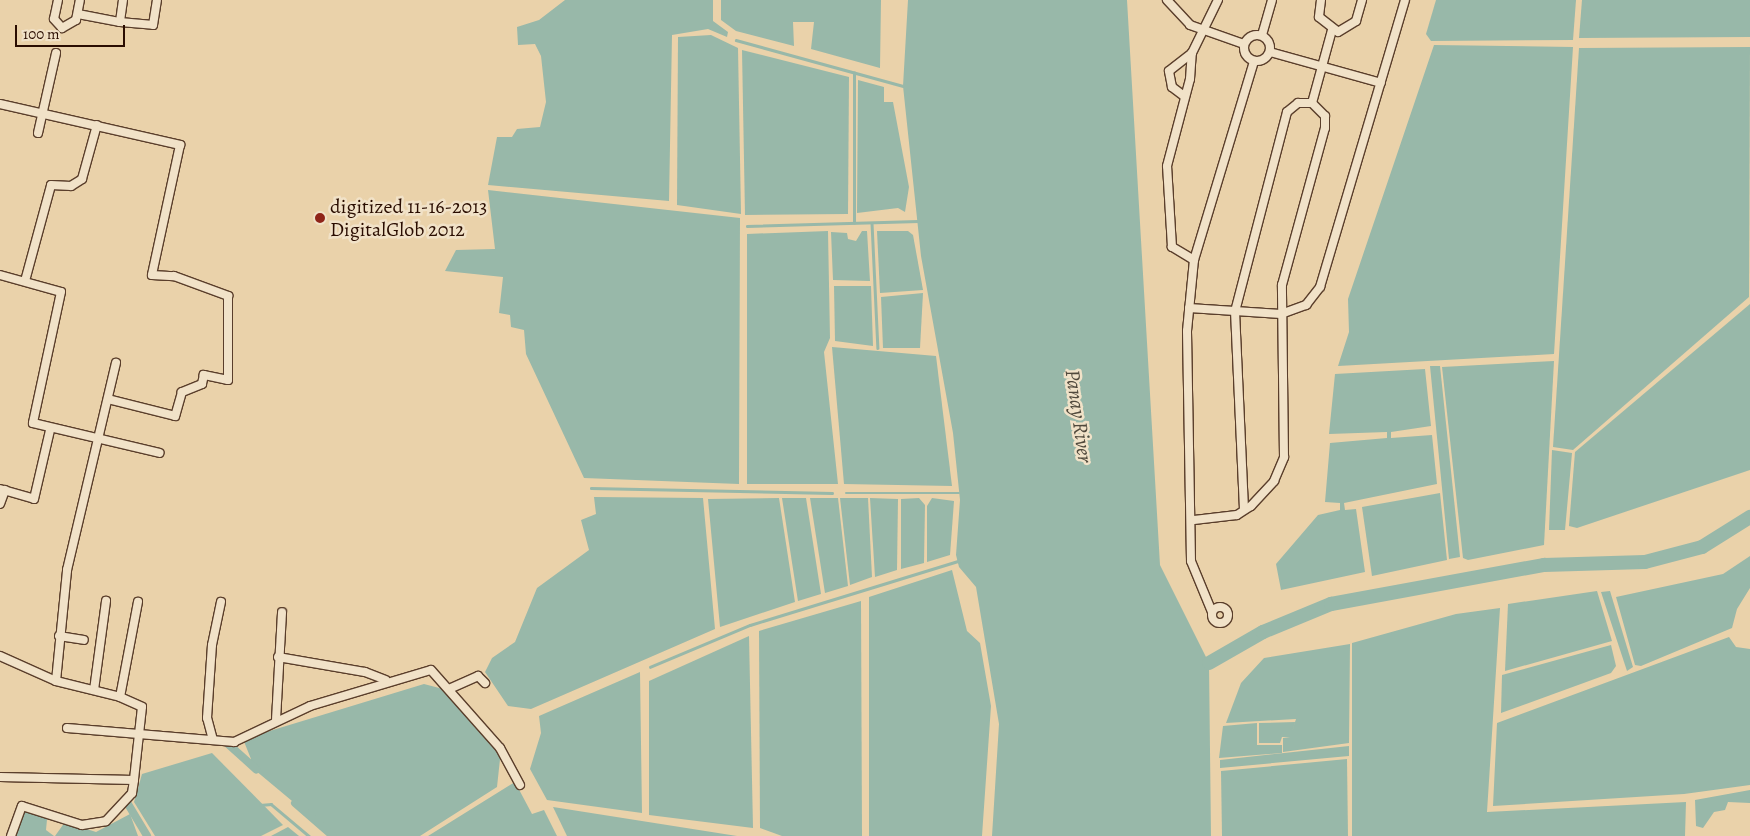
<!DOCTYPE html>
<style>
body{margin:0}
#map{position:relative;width:1750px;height:836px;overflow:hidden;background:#ead2aa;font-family:Alegreya,serif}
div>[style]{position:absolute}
.water>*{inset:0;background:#98b8a9}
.stream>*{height:2.5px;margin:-1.25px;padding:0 1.25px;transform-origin:1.25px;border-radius:1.25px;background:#98b8a9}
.canal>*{height:8px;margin:-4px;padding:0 4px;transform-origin:4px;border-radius:4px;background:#98b8a9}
.river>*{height:14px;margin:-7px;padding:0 7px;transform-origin:7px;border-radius:7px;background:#98b8a9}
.roads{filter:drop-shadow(1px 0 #5a3e2b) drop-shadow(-1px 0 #5a3e2b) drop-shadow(0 1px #5a3e2b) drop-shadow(0 -1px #5a3e2b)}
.street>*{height:8px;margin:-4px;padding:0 4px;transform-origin:4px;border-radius:4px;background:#f1e2c8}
.street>.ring{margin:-4px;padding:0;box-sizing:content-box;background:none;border:8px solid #f1e2c8;border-radius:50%}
.dots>*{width:14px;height:14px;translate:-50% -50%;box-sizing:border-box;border:2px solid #f1e2c8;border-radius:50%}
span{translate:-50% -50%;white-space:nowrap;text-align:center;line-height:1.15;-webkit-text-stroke:5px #f1e2c8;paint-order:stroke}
.poi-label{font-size:20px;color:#2a0d01}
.left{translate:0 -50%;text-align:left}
.water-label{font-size:21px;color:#50493c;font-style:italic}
.scale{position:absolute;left:15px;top:25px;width:110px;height:22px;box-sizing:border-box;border:2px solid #2a0d01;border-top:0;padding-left:6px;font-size:15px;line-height:18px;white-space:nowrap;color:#2a0d01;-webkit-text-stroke:4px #f1e2c8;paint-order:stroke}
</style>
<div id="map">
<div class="water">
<i style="clip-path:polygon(565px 0,713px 0,713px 21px,728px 32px,727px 37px,708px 29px,672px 35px,669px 201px,488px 185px,497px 137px,512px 137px,517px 129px,540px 127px,546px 102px,541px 56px,535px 44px,518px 45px,517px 27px,539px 20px)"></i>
<i style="clip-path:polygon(721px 0,881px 0,880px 68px,811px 49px,814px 22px,793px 22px,794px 46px,736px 31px,721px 20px)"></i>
<i style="clip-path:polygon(908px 0,1127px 0,1160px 565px,1209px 663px,1211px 836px,992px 836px,999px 724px,976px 587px,959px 567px,956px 555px,960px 500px,953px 433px,921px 256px,903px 86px)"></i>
<i style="clip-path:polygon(1436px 0,1576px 0,1573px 40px,1431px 41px,1426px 34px)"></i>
<i style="clip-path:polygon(1582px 0,1750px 0,1750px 37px,1579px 38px)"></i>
<i style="clip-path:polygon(711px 35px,738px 48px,741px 214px,677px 205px,678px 37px)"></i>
<i style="clip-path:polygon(1434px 45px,1573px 47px,1554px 354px,1338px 366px,1349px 332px,1348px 299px)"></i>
<i style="clip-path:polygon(1750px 47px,1749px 297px,1573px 450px,1553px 447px,1579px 48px)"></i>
<i style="clip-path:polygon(742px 50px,849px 77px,848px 214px,745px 215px)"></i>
<i style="clip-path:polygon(858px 80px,884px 87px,884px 102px,893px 102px,909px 187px,905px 212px,898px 208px,857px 213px)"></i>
<i style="clip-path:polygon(488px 190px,740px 218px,739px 484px,584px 478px,526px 354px,524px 330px,511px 327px,510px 315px,499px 313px,503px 277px,445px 271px,456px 250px,495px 249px)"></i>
<i style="clip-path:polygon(828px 231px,830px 338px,824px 352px,838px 484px,747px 484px,747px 234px)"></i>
<i style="clip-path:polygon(862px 231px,867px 231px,870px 281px,833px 280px,831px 232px,847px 233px,848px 239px,856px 241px)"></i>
<i style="clip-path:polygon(877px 231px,908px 231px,913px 235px,923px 290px,880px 293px)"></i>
<i style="clip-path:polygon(834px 286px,871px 286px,873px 346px,835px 341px)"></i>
<i style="clip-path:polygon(923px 293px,920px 348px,883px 348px,881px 297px)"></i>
<i style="clip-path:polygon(1750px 304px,1750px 470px,1577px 528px,1569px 526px,1575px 452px)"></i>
<i style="clip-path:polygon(832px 347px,936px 356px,952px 486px,844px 484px)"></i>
<i style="clip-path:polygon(1554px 361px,1544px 545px,1468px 560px,1463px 558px,1442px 367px)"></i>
<i style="clip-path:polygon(1430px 366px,1440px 366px,1460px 557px,1449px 559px)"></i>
<i style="clip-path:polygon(1425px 369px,1431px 426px,1391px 432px,1391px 438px,1432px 435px,1437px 484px,1344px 503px,1345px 510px,1356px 509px,1365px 572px,1281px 590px,1276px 564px,1318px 515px,1340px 510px,1340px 503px,1325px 502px,1330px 443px,1387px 438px,1387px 432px,1329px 434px,1335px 374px)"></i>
<i style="clip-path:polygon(1552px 450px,1572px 453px,1565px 530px,1549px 530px)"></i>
<i style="clip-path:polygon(1440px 493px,1447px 560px,1372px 576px,1362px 507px)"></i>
<i style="clip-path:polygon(594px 497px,703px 498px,715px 629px,531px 709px,508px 706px,485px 672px,492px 658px,515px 642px,537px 588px,589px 550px,581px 520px,596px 514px)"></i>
<i style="clip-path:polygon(779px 498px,795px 602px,720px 627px,708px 499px)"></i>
<i style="clip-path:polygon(782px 498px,806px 498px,821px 594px,798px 601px)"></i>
<i style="clip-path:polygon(810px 498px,838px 498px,848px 586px,825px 593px)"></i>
<i style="clip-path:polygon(840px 498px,868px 498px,872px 577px,850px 585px)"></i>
<i style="clip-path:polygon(870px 498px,898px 499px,897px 570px,875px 577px)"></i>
<i style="clip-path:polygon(919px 498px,925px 505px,924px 563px,901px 569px,901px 499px)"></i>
<i style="clip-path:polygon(932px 498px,954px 501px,950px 555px,927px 562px,927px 506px)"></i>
<i style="clip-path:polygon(1750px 556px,1750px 588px,1737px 609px,1732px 628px,1641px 666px,1635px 665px,1616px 597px,1723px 574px)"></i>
<i style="clip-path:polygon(952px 570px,967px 631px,980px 643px,991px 706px,982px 836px,869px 836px,869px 597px)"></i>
<i style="clip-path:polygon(1597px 591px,1612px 641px,1505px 671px,1508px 604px)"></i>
<i style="clip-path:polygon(1610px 591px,1633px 667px,1627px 671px,1601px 592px)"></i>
<i style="clip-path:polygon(861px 601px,862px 836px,782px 836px,760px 828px,759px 631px)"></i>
<i style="clip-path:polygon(1500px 608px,1487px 812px,1686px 802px,1685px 836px,1352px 836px,1352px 643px,1456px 614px)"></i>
<i style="clip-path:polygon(749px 636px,753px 828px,649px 815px,649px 681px)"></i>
<i style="clip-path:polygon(1729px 637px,1736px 647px,1750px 649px,1750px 785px,1684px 794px,1493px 806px,1497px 723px)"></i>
<i style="clip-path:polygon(1350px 644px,1349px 743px,1283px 752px,1283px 738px,1290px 737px,1282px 737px,1280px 743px,1259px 743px,1259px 723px,1295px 722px,1291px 735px,1296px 719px,1226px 723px,1241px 683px,1264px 658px)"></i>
<i style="clip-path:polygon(1611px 645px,1616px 666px,1611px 673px,1501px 713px,1502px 675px)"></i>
<i style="clip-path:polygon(640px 672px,642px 813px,547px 800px,530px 769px,541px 733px,539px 716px)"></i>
<i style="clip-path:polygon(424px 684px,443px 689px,501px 750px,497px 787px,420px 836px,334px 836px,249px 765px,251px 759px,243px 739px)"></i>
<i style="clip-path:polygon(1257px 723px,1257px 745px,1282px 745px,1282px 753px,1219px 758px,1223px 726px)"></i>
<i style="clip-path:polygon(1349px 746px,1349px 756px,1220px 768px,1220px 760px)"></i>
<i style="clip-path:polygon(212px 753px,283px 825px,261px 836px,155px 836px,134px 802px,142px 774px)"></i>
<i style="clip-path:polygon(1347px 759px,1348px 836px,1222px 836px,1221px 771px)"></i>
<i style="clip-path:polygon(515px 782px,532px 814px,544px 810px,557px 836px,428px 836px)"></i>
<i style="clip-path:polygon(1750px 790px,1750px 803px,1728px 802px,1725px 810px,1714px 812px,1703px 828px,1696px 826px,1695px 800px)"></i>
<i style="clip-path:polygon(22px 803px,48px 809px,46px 830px,54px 836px,16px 836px)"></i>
<i style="clip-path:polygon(553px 807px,737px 836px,567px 836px)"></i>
<i style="clip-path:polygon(130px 814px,138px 836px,55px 836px,65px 822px,96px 832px)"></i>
<i style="clip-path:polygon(288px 827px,299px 836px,271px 836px)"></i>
</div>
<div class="stream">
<i style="left:736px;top:40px;width:173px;rotate:15.4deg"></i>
<i style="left:854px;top:223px;width:150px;rotate:-90deg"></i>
<i style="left:872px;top:223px;width:125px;rotate:87.3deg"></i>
<i style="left:747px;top:226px;width:171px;rotate:-1.7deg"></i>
<i style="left:591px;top:488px;width:241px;rotate:1.2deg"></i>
<i style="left:846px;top:493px;width:113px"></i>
<i style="left:650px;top:667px;width:108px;rotate:-22.8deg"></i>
<i style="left:750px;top:625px;width:218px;rotate:-17.1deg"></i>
<i style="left:260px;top:805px;width:11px;rotate:-5deg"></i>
<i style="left:271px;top:804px;width:50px;rotate:40.1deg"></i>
</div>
<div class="canal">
<i style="left:228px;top:744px;width:38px;rotate:42deg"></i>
<i style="left:295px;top:803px;width:50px;rotate:41deg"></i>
<i style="left:128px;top:804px;width:37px;rotate:59deg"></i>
</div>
<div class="river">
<i style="left:1209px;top:663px;width:62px;rotate:-29.9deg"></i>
<i style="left:1263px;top:632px;width:74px;rotate:-22.4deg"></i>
<i style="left:1331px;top:604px;width:217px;rotate:-10.4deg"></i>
<i style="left:1544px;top:565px;width:101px;rotate:-1.7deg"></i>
<i style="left:1645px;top:562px;width:59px;rotate:-14.7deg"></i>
<i style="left:1702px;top:547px;width:57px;rotate:-32deg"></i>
</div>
<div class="roads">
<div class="street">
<i style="left:58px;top:0;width:19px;rotate:102deg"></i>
<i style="left:54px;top:19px;width:12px;rotate:48deg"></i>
<i style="left:62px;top:28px;width:16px;rotate:-30deg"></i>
<i style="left:76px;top:20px;width:20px;rotate:-79deg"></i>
<i style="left:123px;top:0;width:22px;rotate:98deg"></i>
<i style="left:120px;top:22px;width:33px;rotate:5deg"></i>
<i style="left:153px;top:25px;width:25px;rotate:-81deg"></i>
<i style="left:1167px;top:0;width:34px;rotate:47deg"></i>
<i style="left:1190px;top:25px;width:57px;rotate:19.4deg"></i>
<i style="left:1321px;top:0;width:17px;rotate:97deg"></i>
<i style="left:1319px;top:17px;width:24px;rotate:38deg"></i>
<i style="left:1338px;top:32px;width:21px;rotate:-31deg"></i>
<i style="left:1356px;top:21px;width:22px;rotate:-74deg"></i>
<i style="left:78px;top:14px;width:43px;rotate:10.8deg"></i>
<i class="ring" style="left:1244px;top:35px;width:18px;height:18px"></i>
<i style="left:1262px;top:35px;width:36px;rotate:-74deg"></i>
<i style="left:1270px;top:52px;width:115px;rotate:15.6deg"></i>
<i style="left:1184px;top:96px;width:15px;rotate:-143deg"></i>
<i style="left:1172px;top:87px;width:16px;rotate:-101deg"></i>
<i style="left:1169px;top:71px;width:29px;rotate:-38deg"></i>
<i style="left:1312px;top:103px;width:76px;rotate:-74.7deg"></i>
<i style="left:0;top:104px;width:185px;rotate:12.8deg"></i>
<i style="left:180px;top:145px;width:133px;rotate:102.2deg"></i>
<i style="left:152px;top:275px;width:22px;rotate:3deg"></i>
<i style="left:174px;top:276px;width:58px;rotate:20.3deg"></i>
<i style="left:228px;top:296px;width:84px;rotate:90deg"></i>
<i style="left:228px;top:380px;width:25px;rotate:-168deg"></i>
<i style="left:204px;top:375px;width:9px;rotate:103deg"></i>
<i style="left:202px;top:384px;width:22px;rotate:158deg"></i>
<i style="left:182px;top:392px;width:25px;rotate:106deg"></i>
<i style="left:175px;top:416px;width:69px;rotate:-165.8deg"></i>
<i style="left:38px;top:133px;width:82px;rotate:-77.3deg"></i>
<i style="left:1194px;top:260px;width:26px;rotate:-149deg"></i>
<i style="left:1172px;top:247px;width:81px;rotate:-93.5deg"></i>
<i style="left:1167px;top:166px;width:90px;rotate:-75.2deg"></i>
<i style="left:1190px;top:79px;width:26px;rotate:-86deg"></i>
<i style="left:1192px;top:53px;width:59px;rotate:-63.9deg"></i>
<i style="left:0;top:275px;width:63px;rotate:15.6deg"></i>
<i style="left:61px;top:292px;width:134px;rotate:102.1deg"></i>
<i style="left:33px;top:423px;width:130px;rotate:13.3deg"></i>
<i style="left:25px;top:281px;width:99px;rotate:-74.8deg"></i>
<i style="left:51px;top:185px;width:20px;rotate:3deg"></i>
<i style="left:71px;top:186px;width:13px;rotate:-32deg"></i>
<i style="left:82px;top:179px;width:56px;rotate:-74.5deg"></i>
<i style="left:1189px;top:308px;width:92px;rotate:3.7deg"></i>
<i style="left:1281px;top:314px;width:27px;rotate:-20deg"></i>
<i style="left:1306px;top:305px;width:23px;rotate:-52deg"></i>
<i style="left:1320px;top:287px;width:299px;rotate:-73.5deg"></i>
<i style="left:0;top:489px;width:35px;rotate:16deg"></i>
<i style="left:34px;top:499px;width:71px;rotate:-76.9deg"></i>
<i style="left:0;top:504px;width:15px;rotate:-70deg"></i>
<i style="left:1194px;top:520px;width:43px;rotate:-6.6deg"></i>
<i style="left:1237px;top:515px;width:17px;rotate:-33deg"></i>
<i style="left:1251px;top:506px;width:34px;rotate:-47deg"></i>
<i style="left:1274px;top:481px;width:26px;rotate:-67deg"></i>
<i style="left:1284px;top:457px;width:172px;rotate:-90.7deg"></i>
<i style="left:1282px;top:285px;width:163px;rotate:-74.7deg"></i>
<i style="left:1325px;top:128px;width:12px;rotate:-90deg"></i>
<i style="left:1325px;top:116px;width:18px;rotate:-135deg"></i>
<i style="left:1312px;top:103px;width:14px;rotate:180deg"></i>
<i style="left:1298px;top:103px;width:14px;rotate:141deg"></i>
<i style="left:1287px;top:112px;width:206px;rotate:104.6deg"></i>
<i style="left:1235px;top:311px;width:198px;rotate:87.4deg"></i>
<i class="ring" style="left:1212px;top:607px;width:8px;height:8px"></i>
<i style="left:1212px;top:612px;width:55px;rotate:-112.4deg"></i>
<i style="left:1191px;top:561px;width:230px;rotate:-91deg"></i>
<i style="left:1187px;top:331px;width:71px;rotate:-84.4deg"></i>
<i style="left:1194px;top:260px;width:208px;rotate:-73.2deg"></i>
<i style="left:59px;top:636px;width:25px;rotate:9deg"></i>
<i style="left:0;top:656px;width:61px;rotate:24.1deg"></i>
<i style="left:56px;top:681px;width:66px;rotate:14deg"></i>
<i style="left:120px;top:697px;width:24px;rotate:24deg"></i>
<i style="left:142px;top:707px;width:73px;rotate:96.3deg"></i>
<i style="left:134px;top:780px;width:134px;rotate:-178.7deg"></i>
<i style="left:278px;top:657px;width:88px;rotate:9.8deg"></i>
<i style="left:365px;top:672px;width:22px;rotate:21deg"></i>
<i style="left:56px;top:681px;width:112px;rotate:-84.3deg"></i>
<i style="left:67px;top:570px;width:213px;rotate:-76.7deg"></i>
<i style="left:449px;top:689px;width:32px;rotate:-24deg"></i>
<i style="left:478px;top:676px;width:10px;rotate:45deg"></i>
<i style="left:94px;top:690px;width:90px;rotate:-82.3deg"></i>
<i style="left:120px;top:697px;width:97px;rotate:-79.3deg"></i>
<i style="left:276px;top:720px;width:108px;rotate:-86.8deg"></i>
<i style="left:67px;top:728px;width:168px;rotate:4.8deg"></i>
<i style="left:234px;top:742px;width:84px;rotate:-25.3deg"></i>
<i style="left:310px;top:706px;width:126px;rotate:-16.6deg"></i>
<i style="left:431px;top:670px;width:104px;rotate:48.5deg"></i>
<i style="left:500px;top:748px;width:42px;rotate:61.6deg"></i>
<i style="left:213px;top:740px;width:23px;rotate:-105deg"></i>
<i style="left:207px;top:718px;width:73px;rotate:-86.1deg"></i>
<i style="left:212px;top:645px;width:44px;rotate:-78.2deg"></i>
<i style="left:11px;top:836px;width:32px;rotate:-70deg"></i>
<i style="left:22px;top:806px;width:63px;rotate:17.6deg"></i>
<i style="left:82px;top:825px;width:24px;rotate:-9deg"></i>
<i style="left:106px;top:821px;width:38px;rotate:-47deg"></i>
<i style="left:132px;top:793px;width:13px;rotate:-81deg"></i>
</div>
</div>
<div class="dots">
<i style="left:320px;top:218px;background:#8f2418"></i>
</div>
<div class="poi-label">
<span class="left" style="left:330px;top:218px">digitized 11-16-2013<br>DigitalGlob 2012</span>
</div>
<div class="water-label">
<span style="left:1079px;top:416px;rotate:82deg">Panay River</span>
</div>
<div class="scale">100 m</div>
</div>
